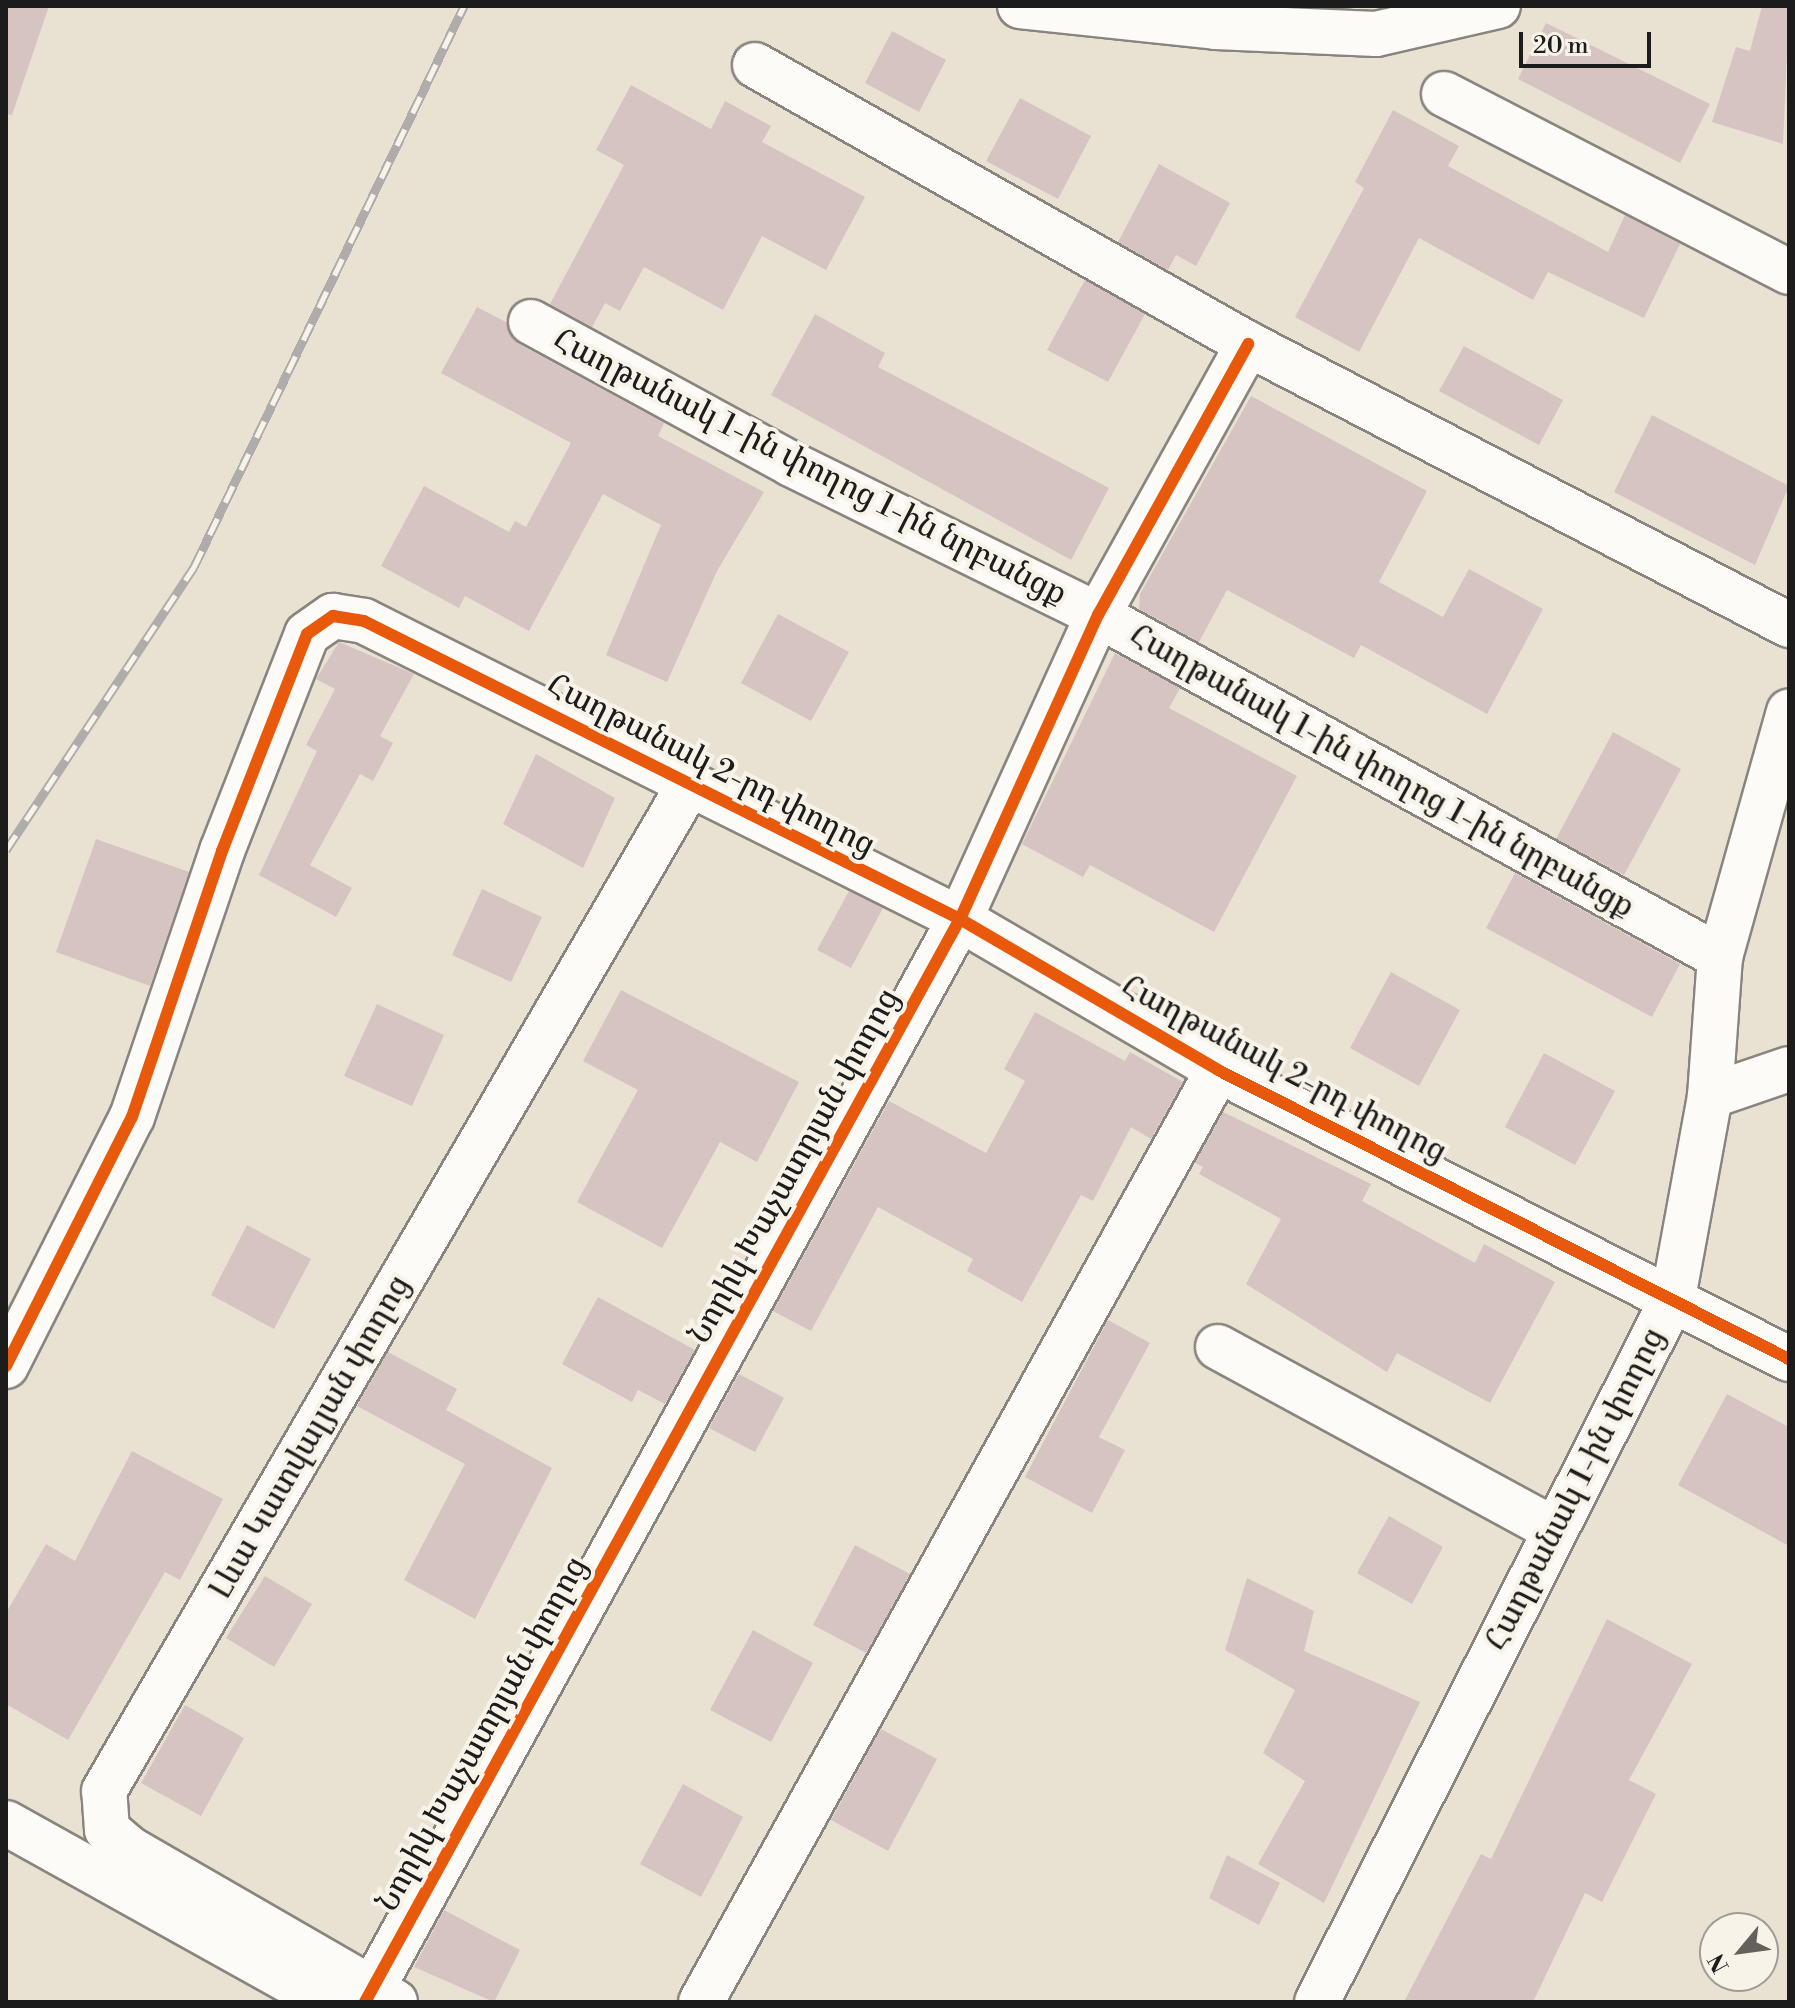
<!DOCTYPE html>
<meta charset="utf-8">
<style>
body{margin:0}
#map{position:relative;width:1795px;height:2008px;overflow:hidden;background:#e9e2d3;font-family:"Libre Bodoni","Noto Serif Armenian",serif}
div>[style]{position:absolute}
.building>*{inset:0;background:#d5c4c2}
.roads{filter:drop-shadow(2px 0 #89857e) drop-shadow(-2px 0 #89857e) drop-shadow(0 2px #89857e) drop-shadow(0 -2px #89857e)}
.minor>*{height:44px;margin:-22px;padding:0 22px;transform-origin:22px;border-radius:22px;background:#fcfbf8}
.secondary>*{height:44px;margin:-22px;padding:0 22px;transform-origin:22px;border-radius:22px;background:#fcfbf8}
.rail>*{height:9px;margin-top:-4.5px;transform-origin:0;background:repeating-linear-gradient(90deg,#f7f3e8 0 18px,#aeadab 0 36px);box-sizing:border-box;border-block:2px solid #aeadab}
.cycleway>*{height:12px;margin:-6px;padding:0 6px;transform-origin:6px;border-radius:6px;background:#e8590c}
span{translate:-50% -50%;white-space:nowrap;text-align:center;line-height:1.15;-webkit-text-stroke:8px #f7f3e8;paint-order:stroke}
.street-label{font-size:32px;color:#1c1c1c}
.frame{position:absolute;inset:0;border:8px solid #1c1c1c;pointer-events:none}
.north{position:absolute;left:1699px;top:1912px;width:80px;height:80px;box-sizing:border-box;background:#f7f3e8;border:2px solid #9f9d96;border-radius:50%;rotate:241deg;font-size:22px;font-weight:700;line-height:32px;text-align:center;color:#1c1c1c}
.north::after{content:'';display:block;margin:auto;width:28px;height:36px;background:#64615c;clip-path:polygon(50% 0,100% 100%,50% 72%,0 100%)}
.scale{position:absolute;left:1519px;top:32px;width:132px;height:36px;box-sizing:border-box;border:4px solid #1c1c1c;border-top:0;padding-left:10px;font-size:24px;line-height:28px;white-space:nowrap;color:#1c1c1c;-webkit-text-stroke:6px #f7f3e8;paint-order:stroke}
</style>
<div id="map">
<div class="building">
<i style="clip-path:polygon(6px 6px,49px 6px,12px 115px,6px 114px)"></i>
<i style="clip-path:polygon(1762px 6px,1789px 6px,1783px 144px,1712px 122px,1736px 47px,1750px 51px)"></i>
<i style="clip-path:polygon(1546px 23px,1710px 104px,1680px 163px,1518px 79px)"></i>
<i style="clip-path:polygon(892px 31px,946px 60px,919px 112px,865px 83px)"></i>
<i style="clip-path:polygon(631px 85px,711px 129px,725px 101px,771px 126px,762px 142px,865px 197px,826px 270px,762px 236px,723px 310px,644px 267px,620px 311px,605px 303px,592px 327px,550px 304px,624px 165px,596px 150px)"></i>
<i style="clip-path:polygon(1020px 98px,1091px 136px,1058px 199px,986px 161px)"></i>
<i style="clip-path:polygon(1393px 110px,1459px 146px,1448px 166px,1608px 252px,1625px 215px,1680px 244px,1644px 318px,1548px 272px,1533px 300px,1419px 238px,1359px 352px,1295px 317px,1364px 188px,1355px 182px)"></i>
<i style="clip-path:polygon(1159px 164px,1230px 203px,1196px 266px,1176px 255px,1168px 270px,1118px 242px)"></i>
<i style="clip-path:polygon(1085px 280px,1145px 314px,1108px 382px,1047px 350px)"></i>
<i style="clip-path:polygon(477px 307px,506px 322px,519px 344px,664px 423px,658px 436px,764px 492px,717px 571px,667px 682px,606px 655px,661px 525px,603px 494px,529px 631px,465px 596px,459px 608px,381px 566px,424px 486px,509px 532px,515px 521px,526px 527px,571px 443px,441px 373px)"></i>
<i style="clip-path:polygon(815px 314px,885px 353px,878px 367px,1109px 488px,1071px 560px,771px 395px)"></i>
<i style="clip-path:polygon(1464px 346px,1563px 400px,1539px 445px,1439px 391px)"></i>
<i style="clip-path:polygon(1251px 396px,1427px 491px,1379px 582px,1443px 617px,1469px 569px,1543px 609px,1487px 714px,1361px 645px,1354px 658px,1227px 590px,1199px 642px,1139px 609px,1140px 594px)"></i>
<i style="clip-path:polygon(1652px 415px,1789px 486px,1755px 565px,1614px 492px)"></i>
<i style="clip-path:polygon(778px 614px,849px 652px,811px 721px,741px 683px)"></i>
<i style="clip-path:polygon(339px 642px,414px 674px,380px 736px,393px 743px,373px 781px,360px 774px,310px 865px,352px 888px,336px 917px,259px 875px,317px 751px,306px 745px,335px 689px,316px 679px)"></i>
<i style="clip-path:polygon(1115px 653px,1180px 688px,1169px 708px,1297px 776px,1214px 932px,1090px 865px,1083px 877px,1022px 844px)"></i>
<i style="clip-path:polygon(1613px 732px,1681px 769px,1624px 875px,1556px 839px)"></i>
<i style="clip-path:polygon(536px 754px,615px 798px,583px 868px,503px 824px)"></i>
<i style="clip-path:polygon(96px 839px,189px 872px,150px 986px,56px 952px)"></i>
<i style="clip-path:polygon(1515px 873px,1680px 964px,1652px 1017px,1486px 928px)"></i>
<i style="clip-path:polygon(482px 889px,542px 917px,511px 982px,452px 955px)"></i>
<i style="clip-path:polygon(849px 891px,883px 908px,851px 968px,817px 950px)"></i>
<i style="clip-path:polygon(1391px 972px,1460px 1010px,1419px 1086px,1350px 1048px)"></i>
<i style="clip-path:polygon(621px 990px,799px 1082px,757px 1162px,720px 1142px,662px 1248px,577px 1202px,638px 1090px,583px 1061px)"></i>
<i style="clip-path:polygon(377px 1004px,444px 1035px,412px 1106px,344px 1076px)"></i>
<i style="clip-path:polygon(1035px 1012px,1125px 1061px,1130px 1052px,1183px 1082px,1151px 1139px,1131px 1127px,1093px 1201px,1081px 1195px,1022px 1302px,967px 1271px,973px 1259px,878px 1207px,811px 1331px,773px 1311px,889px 1101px,986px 1153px,1025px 1081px,1004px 1069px)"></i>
<i style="clip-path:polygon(1544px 1053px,1615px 1091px,1575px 1165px,1505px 1127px)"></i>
<i style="clip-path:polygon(1223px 1112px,1371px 1184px,1362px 1201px,1475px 1263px,1484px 1244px,1555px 1282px,1490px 1403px,1397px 1353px,1387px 1372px,1246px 1284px,1281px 1219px,1199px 1174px,1203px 1167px,1195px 1163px)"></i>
<i style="clip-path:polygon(247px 1225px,311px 1259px,274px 1329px,211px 1295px)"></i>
<i style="clip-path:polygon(598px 1297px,695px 1350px,665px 1404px,638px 1390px,632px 1402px,562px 1364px)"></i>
<i style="clip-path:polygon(1108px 1320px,1150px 1343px,1099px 1437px,1125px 1450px,1092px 1513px,1025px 1477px)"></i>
<i style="clip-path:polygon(388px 1352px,457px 1389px,446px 1410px,552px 1468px,475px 1619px,404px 1580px,465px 1464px,357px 1406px)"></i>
<i style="clip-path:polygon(739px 1374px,784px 1398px,755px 1452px,709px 1428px)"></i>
<i style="clip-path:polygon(1727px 1394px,1789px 1427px,1789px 1546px,1678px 1485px)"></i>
<i style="clip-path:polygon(132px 1451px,223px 1499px,180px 1580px,165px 1572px,68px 1740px,6px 1704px,6px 1613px,46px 1544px,75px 1561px)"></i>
<i style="clip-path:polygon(1389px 1516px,1443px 1547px,1412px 1604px,1357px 1573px)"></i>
<i style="clip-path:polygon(855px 1545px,910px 1574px,866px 1653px,813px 1625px)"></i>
<i style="clip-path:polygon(265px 1576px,312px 1604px,274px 1667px,226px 1638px)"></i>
<i style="clip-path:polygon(1247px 1578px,1314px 1611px,1304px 1651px,1420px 1702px,1324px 1903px,1258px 1864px,1305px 1781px,1263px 1753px,1295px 1690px,1225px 1650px)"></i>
<i style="clip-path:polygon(1607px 1619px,1692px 1664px,1629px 1780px,1656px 1794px,1602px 1902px,1585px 1893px,1533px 2002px,1404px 2002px,1481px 1854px,1491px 1859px)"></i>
<i style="clip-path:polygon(753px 1630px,813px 1663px,771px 1742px,710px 1710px)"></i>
<i style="clip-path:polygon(185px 1705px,244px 1738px,201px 1816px,141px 1783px)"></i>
<i style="clip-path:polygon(881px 1729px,937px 1759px,888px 1851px,831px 1820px)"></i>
<i style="clip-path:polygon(683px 1784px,743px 1817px,701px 1897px,640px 1864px)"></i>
<i style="clip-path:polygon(1227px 1855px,1280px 1883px,1259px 1925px,1209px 1898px)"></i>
<i style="clip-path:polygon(444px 1910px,520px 1950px,494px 2002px,414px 1967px)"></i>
</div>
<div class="roads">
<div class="minor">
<i style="left:1020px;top:6px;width:197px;rotate:6.1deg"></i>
<i style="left:1216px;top:27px;width:160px;rotate:2.5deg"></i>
<i style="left:1376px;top:34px;width:125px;rotate:-12.9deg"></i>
<i style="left:755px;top:65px;width:566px;rotate:29.51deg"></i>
<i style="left:1248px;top:344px;width:610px;rotate:27.45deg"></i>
<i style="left:1444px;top:94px;width:388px;rotate:27.3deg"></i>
<i style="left:531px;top:322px;width:296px;rotate:28.6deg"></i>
<i style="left:791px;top:464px;width:342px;rotate:26.2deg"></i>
<i style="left:1098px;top:615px;width:710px;rotate:28.8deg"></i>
<i style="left:1710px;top:1096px;width:83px;rotate:-18.9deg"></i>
<i style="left:1218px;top:1347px;width:381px;rotate:28.5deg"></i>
<i style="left:6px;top:1366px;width:279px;rotate:-63.2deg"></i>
<i style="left:132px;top:1117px;width:281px;rotate:-71.3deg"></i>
<i style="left:222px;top:851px;width:233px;rotate:-68.6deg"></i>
<i style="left:307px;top:634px;width:32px;rotate:-35deg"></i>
<i style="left:333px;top:616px;width:31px;rotate:9deg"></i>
<i style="left:364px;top:621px;width:666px;rotate:26.57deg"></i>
<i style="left:960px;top:919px;width:299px;rotate:30.3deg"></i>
<i style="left:1218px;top:1070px;width:640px;rotate:26.85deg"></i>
<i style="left:6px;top:1823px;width:368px;rotate:29.1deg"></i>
<i style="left:365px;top:2002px;width:1236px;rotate:-61.22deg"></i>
<i style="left:960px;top:919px;width:334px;rotate:-65.6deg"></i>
<i style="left:1098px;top:615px;width:310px;rotate:-61deg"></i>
<i style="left:395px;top:2002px;width:306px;rotate:-150deg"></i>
<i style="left:130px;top:1849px;width:30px;rotate:-140deg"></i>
<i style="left:107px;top:1830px;width:39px;rotate:-94deg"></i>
<i style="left:104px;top:1791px;width:1166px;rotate:-59.83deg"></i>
<i style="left:701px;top:2002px;width:1066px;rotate:-60.98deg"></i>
</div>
<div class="secondary">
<i style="left:1317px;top:2002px;width:789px;rotate:-63.18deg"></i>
<i style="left:1673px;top:1298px;width:205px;rotate:-79.6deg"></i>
<i style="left:1710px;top:1096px;width:139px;rotate:-85.9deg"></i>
<i style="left:1720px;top:957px;width:255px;rotate:-74.3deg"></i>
</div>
</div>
<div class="rail">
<i style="left:6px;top:850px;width:340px;rotate:-56.4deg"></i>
<i style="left:194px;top:567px;width:623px;rotate:-64.3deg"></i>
</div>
<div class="cycleway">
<i style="left:6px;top:1366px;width:279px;rotate:-63.2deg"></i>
<i style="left:132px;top:1117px;width:281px;rotate:-71.3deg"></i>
<i style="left:222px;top:851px;width:233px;rotate:-68.6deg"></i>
<i style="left:307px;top:634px;width:32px;rotate:-35deg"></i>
<i style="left:333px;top:616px;width:31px;rotate:9deg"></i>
<i style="left:364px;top:621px;width:666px;rotate:26.57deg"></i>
<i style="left:960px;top:919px;width:299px;rotate:30.3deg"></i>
<i style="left:1218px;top:1070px;width:640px;rotate:26.85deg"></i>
<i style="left:365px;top:2002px;width:1236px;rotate:-61.22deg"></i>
<i style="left:960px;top:919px;width:334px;rotate:-65.6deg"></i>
<i style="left:1098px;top:615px;width:310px;rotate:-61deg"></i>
</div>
<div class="street-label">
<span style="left:810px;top:467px;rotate:27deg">Հաղթանակ 1-ին փողոց 1-ին նրբանցք</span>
<span style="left:711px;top:765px;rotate:27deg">Հաղթանակ 2-րդ փողոց</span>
<span style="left:1382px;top:771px;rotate:29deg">Հաղթանակ 1-ին փողոց 1-ին նրբանցք</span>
<span style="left:1284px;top:1069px;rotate:28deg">Հաղթանակ 2-րդ փողոց</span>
<span style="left:794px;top:1166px;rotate:-61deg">Նորիկ Խաչատրյան փողոց</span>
<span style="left:310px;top:1437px;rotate:-60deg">Լևա Կատվալյան փողոց</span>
<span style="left:1575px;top:1489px;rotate:-63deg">Հաղթանակ 1-ին փողոց</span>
<span style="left:482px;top:1734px;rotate:-61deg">Նորիկ Խաչատրյան փողոց</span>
</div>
<div class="frame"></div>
<div class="north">N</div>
<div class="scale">20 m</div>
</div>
